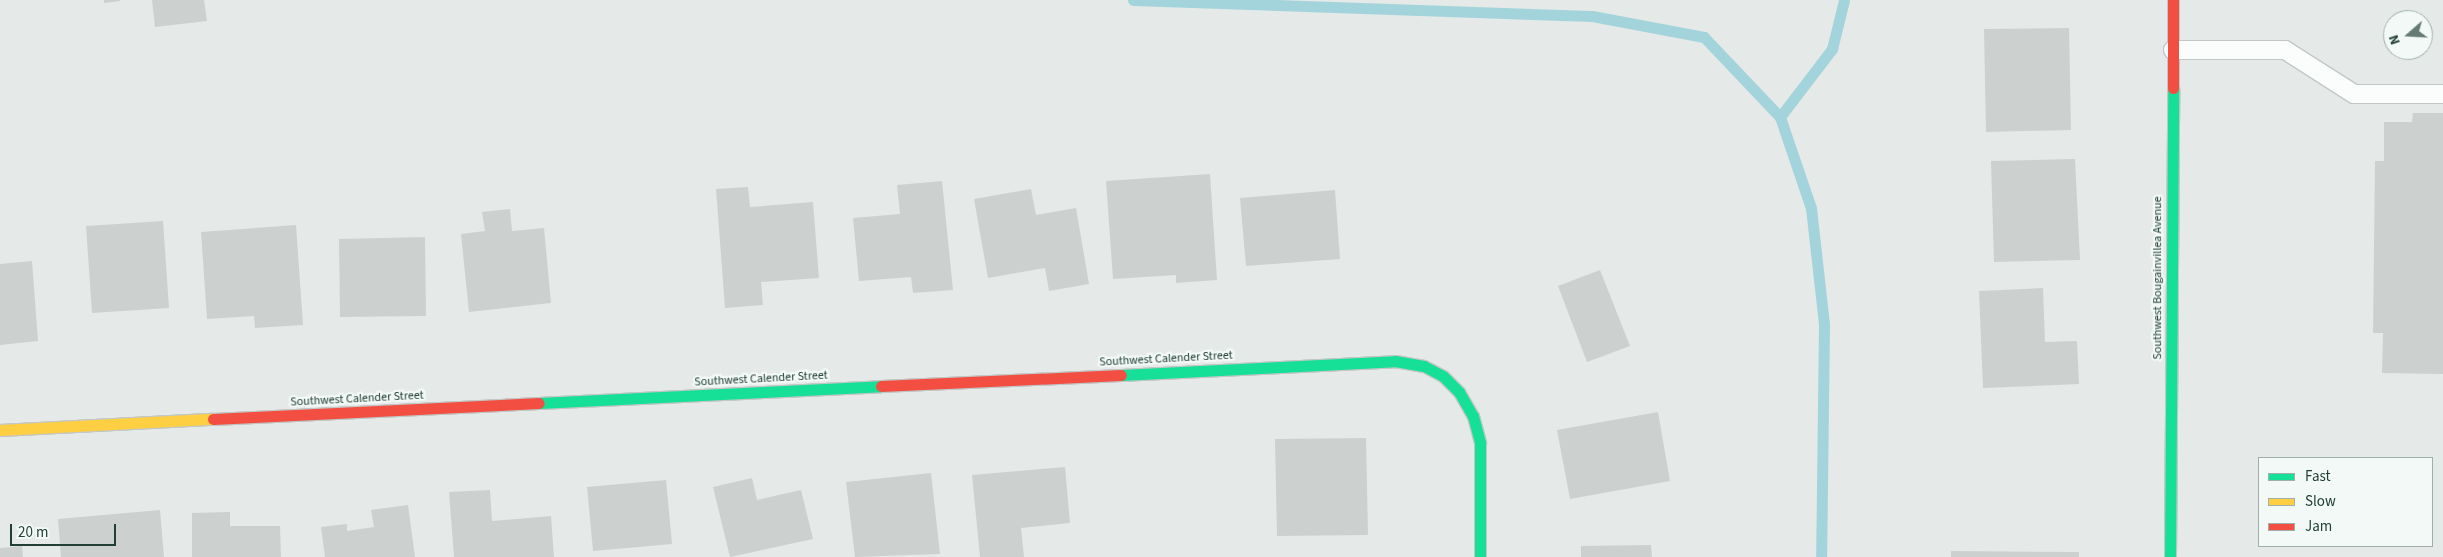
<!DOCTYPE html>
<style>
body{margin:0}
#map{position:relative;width:2443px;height:557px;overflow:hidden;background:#e5eae8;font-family:"Source Sans 3",sans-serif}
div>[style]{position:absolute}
.stream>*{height:11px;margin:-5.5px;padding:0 5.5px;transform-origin:5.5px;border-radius:5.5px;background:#a4d4db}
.building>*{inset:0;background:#ccd1cf}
.roads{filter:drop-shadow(1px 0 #c2c7c5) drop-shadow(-1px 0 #c2c7c5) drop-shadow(0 1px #c2c7c5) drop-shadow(0 -1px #c2c7c5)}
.lane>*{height:18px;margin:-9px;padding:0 9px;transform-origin:9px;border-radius:9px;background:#fbfcfc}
.fast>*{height:11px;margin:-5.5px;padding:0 5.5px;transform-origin:5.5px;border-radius:5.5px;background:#16e098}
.slow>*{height:11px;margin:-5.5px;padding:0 5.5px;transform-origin:5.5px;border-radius:5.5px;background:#ffcf43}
.jam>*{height:11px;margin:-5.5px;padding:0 5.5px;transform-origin:5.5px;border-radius:5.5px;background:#f24e42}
span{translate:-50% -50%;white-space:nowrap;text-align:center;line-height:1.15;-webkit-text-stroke:4.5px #f3f9f6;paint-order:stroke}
.street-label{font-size:12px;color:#213f36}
.legend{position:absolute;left:2258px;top:457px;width:175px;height:90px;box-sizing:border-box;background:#f3f9f6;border:1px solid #9fafa9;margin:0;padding:6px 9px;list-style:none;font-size:15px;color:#213f36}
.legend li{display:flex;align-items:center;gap:10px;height:25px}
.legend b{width:25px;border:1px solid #9fafa9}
.north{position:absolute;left:2383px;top:10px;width:50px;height:50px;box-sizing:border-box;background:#f3f9f6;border:1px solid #9fafa9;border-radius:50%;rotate:251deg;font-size:14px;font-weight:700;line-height:20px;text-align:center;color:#213f36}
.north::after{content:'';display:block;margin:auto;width:18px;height:22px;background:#667b74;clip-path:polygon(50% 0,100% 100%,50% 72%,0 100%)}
.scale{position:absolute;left:10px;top:524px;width:106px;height:22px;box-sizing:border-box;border:2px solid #213f36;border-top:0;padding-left:6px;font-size:15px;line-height:18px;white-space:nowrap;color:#213f36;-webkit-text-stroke:4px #f3f9f6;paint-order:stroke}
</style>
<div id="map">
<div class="stream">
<i style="left:1133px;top:0;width:459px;rotate:2deg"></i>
<i style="left:1592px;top:16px;width:114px;rotate:10.6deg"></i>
<i style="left:1704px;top:37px;width:110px;rotate:46.5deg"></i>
<i style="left:1780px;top:117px;width:96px;rotate:71.2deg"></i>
<i style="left:1811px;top:208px;width:117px;rotate:83.6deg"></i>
<i style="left:1824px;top:324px;width:233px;rotate:90.7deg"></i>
<i style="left:1780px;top:117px;width:86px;rotate:-52.6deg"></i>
<i style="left:1832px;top:49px;width:50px;rotate:-76.2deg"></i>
</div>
<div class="building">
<i style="clip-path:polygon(104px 0,120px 0,120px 1px,104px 3px)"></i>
<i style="clip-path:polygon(152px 0,204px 0,207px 21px,155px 27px)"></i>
<i style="clip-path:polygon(2069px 28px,2071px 130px,1986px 132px,1984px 29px)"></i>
<i style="clip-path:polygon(2413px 113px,2443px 113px,2443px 374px,2382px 373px,2383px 333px,2373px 333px,2375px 161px,2384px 161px,2384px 122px,2412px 122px)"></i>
<i style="clip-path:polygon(2075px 159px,2080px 260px,1994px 262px,1991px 161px)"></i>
<i style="clip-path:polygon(1210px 174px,1217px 280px,1176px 283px,1176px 275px,1113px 279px,1106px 181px)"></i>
<i style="clip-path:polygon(942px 181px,953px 290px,913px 293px,911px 277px,859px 281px,853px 218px,900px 214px,897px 185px)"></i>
<i style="clip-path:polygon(748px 187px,750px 207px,813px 202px,819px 278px,761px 282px,763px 305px,725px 308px,716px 189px)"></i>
<i style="clip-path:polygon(1031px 189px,1036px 215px,1076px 208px,1089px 284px,1049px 291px,1045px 268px,988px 278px,974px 199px)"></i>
<i style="clip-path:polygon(1335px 190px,1340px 259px,1246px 266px,1240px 198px)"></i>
<i style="clip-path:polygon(510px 209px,512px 231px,544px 228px,551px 303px,469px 312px,461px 234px,485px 231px,482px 212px)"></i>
<i style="clip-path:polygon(163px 221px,169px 308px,92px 313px,86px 226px)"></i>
<i style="clip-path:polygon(296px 225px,303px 325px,255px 328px,254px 316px,207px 319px,201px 232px)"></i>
<i style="clip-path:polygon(425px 237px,426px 316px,340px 317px,339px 239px)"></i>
<i style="clip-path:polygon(32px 261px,38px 341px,0 345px,0 264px)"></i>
<i style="clip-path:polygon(1600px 270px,1630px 346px,1587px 362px,1558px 286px)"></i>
<i style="clip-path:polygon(2043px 288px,2045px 342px,2077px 341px,2079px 384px,1983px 388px,1979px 291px)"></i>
<i style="clip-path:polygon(1658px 412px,1670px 481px,1570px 499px,1557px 430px)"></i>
<i style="clip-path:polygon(1366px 438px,1368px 535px,1277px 536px,1275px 439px)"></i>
<i style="clip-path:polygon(1065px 467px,1070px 523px,1021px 528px,1024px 557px,980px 557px,972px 475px)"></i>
<i style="clip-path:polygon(931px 473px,940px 554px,855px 557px,846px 482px)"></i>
<i style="clip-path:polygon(752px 478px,757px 500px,801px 490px,813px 539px,730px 557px,713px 487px)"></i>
<i style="clip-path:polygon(666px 480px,672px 544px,593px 551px,587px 487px)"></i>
<i style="clip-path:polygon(490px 490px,492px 521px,551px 516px,554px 557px,454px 557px,449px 492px)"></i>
<i style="clip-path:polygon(408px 505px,415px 557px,325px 557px,321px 527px,347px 524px,347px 531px,374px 527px,371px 510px)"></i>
<i style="clip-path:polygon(160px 510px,164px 557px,61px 557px,58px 519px)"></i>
<i style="clip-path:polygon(230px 512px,230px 526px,280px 526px,281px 557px,192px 557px,192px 513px)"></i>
<i style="clip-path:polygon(1651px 545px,1652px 557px,1581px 557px,1581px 546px)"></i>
<i style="clip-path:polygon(22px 546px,23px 557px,0 557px,0 548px)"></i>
<i style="clip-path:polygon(1951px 551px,2079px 552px,2079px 557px,1951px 557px)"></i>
</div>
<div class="roads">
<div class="lane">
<i style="left:2173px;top:50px;width:112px"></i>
<i style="left:2285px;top:50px;width:82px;rotate:32.5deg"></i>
<i style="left:2354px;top:94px;width:89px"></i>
</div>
<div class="fast">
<i style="left:1121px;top:375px;width:274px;rotate:-2.9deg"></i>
<i style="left:1395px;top:361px;width:29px;rotate:10deg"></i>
<i style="left:1424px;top:366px;width:21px;rotate:28deg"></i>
<i style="left:1443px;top:376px;width:23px;rotate:45deg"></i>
<i style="left:1459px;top:392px;width:28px;rotate:60deg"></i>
<i style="left:1473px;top:416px;width:28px;rotate:75deg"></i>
<i style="left:1480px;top:443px;width:114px;rotate:90deg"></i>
<i style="left:539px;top:403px;width:342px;rotate:-2.8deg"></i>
<i style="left:2170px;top:557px;width:469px;rotate:-89.6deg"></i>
</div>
<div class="slow">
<i style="left:0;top:430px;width:213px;rotate:-3deg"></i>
</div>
<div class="jam">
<i style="left:2173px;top:88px;width:88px;rotate:-90deg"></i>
<i style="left:881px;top:386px;width:240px;rotate:-2.6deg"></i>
<i style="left:213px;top:419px;width:326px;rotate:-2.8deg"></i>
</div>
</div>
<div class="street-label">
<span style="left:2158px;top:278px;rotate:-90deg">Southwest Bougainvillea Avenue</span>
<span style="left:1166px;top:359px;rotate:-3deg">Southwest Calender Street</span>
<span style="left:761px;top:379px;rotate:-3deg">Southwest Calender Street</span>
<span style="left:357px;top:399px;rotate:-3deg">Southwest Calender Street</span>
</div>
<ul class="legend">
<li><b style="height:6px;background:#16e098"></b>Fast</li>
<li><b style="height:6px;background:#ffcf43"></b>Slow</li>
<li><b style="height:6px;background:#f24e42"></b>Jam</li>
</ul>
<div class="north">N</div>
<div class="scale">20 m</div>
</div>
